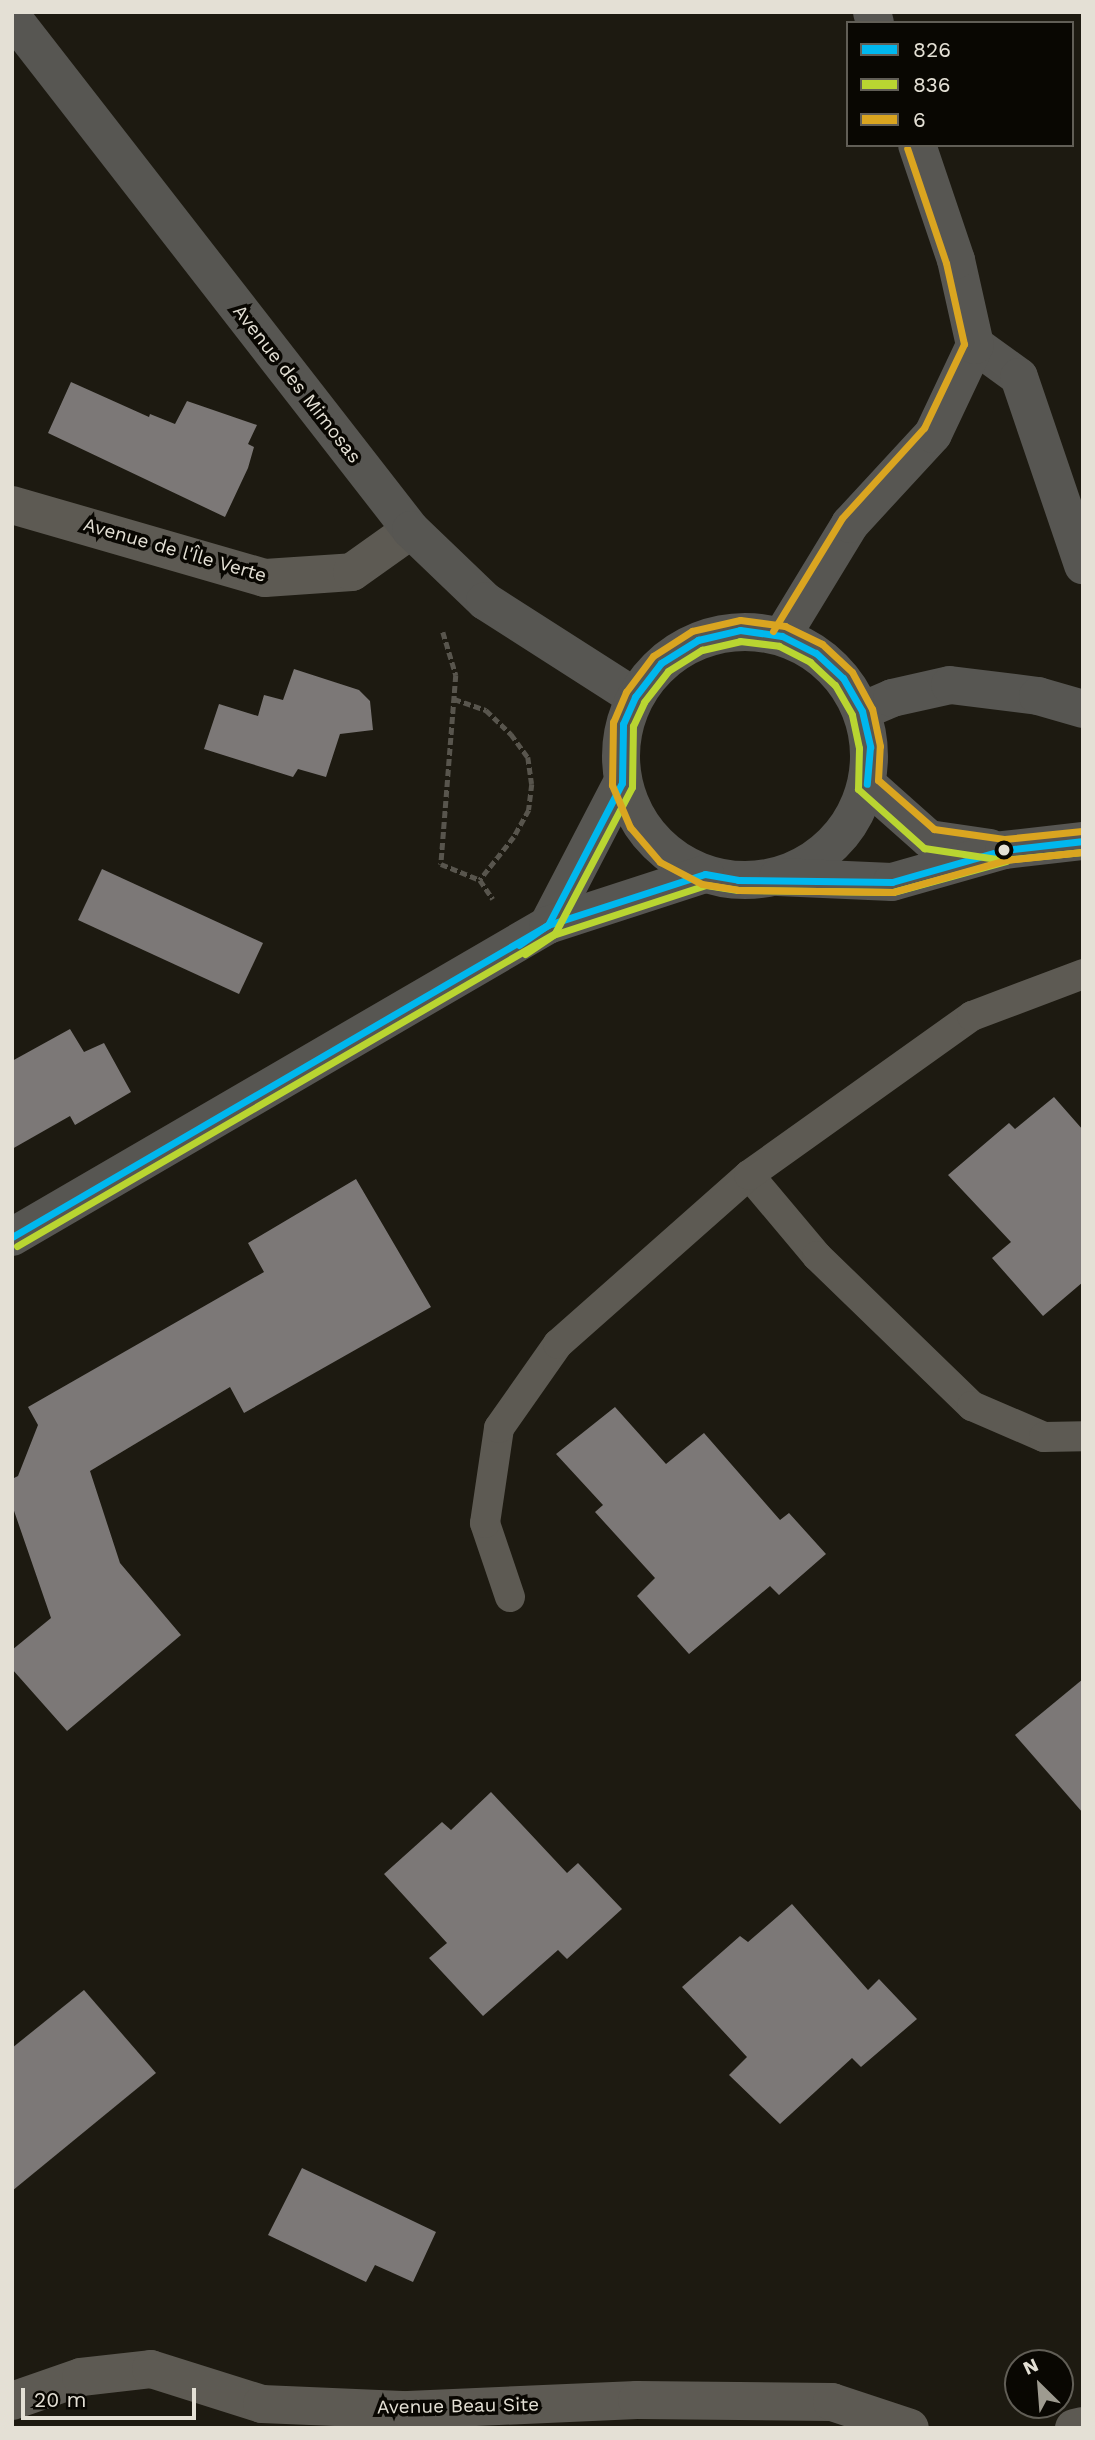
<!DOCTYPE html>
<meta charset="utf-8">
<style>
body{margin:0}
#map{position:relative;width:1095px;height:2440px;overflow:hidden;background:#1d1a11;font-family:"Work Sans",sans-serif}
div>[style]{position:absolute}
.building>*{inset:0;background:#7c7877}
.path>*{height:4.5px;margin-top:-2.25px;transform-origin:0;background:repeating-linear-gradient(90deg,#58554d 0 7px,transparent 0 10.5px)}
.lane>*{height:30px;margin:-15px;padding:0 15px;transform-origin:15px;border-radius:15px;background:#5d5a53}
.street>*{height:38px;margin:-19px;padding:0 19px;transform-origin:19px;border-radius:19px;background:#5d5a53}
.secondary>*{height:38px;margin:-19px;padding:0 19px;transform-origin:19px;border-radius:19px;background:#575652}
.secondary>.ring{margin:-19px;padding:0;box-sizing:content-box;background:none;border:38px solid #575652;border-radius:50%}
.bus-1>*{height:7px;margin:-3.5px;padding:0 3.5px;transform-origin:3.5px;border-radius:3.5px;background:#00b7ee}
.bus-2>*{height:7px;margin:-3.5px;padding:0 3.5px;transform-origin:3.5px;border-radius:3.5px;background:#b9d531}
.bus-3>*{height:7px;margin:-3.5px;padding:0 3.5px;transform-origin:3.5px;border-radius:3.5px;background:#daa520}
.dots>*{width:19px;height:19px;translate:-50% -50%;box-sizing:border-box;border:4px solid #090702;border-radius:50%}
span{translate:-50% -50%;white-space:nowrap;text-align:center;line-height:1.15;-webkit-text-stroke:7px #090702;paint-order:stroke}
.street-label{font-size:19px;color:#e4e0d5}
.frame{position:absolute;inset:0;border:14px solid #e4e0d5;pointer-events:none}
.legend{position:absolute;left:846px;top:21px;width:228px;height:126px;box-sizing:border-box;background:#090702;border:2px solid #615e56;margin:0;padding:9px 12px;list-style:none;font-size:21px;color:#e4e0d5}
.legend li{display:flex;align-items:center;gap:14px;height:35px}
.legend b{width:35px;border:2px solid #615e56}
.north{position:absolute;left:1004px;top:2349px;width:70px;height:70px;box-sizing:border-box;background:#090702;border:2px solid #615e56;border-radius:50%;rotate:335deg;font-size:19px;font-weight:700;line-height:28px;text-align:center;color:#e4e0d5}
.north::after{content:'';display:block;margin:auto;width:24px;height:32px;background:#9e9b90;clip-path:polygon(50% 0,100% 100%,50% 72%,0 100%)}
.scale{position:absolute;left:21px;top:2388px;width:175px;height:32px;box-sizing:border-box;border:4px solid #e4e0d5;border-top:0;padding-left:9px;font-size:21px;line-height:24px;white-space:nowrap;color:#e4e0d5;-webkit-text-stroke:5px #090702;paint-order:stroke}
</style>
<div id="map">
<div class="building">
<i style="clip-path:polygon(71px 382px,149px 417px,150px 414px,175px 424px,187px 401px,257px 425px,248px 444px,254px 447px,248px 468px,225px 517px,48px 433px)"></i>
<i style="clip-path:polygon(294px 669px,359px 690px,370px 701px,373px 730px,340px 734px,326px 777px,298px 769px,293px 777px,204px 749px,219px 704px,258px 716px,264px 695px,283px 700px)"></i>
<i style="clip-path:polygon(102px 869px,263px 943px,239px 994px,78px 920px)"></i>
<i style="clip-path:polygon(70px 1029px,84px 1052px,104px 1043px,131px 1092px,75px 1125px,70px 1116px,12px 1149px,12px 1061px)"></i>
<i style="clip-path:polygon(1054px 1097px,1083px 1130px,1083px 1282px,1043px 1316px,992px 1258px,1011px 1242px,948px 1175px,1009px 1123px,1015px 1129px)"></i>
<i style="clip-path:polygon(356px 1179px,431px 1307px,244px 1413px,230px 1387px,90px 1471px,120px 1563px,181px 1635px,67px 1731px,12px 1669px,12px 1650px,51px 1618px,12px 1505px,12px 1479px,18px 1476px,38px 1425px,28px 1407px,264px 1272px,248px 1243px)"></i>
<i style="clip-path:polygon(615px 1407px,666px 1464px,704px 1433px,780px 1520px,789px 1513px,826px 1554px,779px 1595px,770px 1586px,689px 1654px,637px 1596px,655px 1578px,595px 1512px,603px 1505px,556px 1454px)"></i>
<i style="clip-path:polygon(1083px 1679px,1083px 1813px,1015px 1735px)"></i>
<i style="clip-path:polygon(491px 1792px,567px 1873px,578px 1863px,622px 1909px,567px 1959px,558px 1950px,483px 2016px,429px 1958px,447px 1943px,384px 1874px,442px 1822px,451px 1830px)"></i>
<i style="clip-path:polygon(792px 1904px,868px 1990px,879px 1979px,917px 2019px,861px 2067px,852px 2058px,780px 2124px,729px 2075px,747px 2057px,682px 1987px,740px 1936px,748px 1942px)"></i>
<i style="clip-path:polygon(84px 1990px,156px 2073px,12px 2191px,12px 2048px)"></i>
<i style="clip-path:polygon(302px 2168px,436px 2232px,413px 2282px,375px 2265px,366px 2282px,268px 2235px)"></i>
</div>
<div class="path">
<i style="left:443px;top:632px;width:45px;rotate:73.2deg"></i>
<i style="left:456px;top:675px;width:190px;rotate:94.5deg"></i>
<i style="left:441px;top:864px;width:42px;rotate:22.3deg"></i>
<i style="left:480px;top:880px;width:23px;rotate:56deg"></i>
<i style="left:454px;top:699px;width:34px;rotate:19deg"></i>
<i style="left:486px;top:710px;width:35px;rotate:44deg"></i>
<i style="left:511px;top:734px;width:29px;rotate:54deg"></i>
<i style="left:528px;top:757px;width:27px;rotate:82deg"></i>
<i style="left:532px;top:784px;width:26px;rotate:97deg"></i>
<i style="left:529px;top:810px;width:31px;rotate:119deg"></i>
<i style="left:514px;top:837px;width:55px;rotate:128.3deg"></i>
</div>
<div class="lane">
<i style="left:749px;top:1175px;width:106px;rotate:50deg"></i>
<i style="left:817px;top:1256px;width:216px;rotate:44.1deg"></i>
<i style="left:972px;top:1406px;width:78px;rotate:23.3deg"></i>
<i style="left:1044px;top:1437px;width:39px;rotate:-1deg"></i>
<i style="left:510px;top:1597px;width:78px;rotate:-108.7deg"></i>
<i style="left:485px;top:1523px;width:96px;rotate:-81.6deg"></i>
<i style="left:499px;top:1428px;width:103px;rotate:-54.9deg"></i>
<i style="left:558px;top:1344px;width:255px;rotate:-41.5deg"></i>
<i style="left:749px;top:1175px;width:274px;rotate:-35.5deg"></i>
<i style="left:972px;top:1016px;width:119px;rotate:-20.7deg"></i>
</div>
<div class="street">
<i style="left:12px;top:505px;width:263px;rotate:16.1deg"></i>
<i style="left:265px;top:578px;width:87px;rotate:-3.9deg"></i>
<i style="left:352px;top:572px;width:72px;rotate:-35.4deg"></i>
<i style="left:12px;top:2401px;width:73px;rotate:-19.2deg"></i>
<i style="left:81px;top:2377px;width:70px;rotate:-6.5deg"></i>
<i style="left:151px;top:2369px;width:116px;rotate:17.5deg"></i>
<i style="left:262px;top:2404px;width:146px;rotate:2.4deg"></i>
<i style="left:408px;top:2410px;width:229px;rotate:-2.5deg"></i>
<i style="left:637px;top:2400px;width:195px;rotate:0.6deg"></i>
<i style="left:832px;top:2402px;width:82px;rotate:18.4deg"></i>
<i style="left:1074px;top:2428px;width:9px;rotate:-13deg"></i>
</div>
<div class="secondary">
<i style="left:872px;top:12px;width:11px;rotate:75deg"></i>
<i style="left:12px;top:17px;width:650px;rotate:52.13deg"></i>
<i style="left:411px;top:530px;width:103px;rotate:43.8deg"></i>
<i style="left:485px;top:601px;width:178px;rotate:32.6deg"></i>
<i style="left:975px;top:345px;width:54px;rotate:36deg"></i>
<i style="left:1019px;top:377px;width:199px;rotate:71.2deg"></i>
<i class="ring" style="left:621px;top:632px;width:210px;height:210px"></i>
<i style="left:782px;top:636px;width:131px;rotate:-58.7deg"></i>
<i style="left:850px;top:524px;width:122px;rotate:-47.3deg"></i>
<i style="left:933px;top:434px;width:98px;rotate:-64.7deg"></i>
<i style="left:975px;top:345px;width:87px;rotate:-102.6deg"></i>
<i style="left:956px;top:260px;width:121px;rotate:-108.7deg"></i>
<i style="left:862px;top:711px;width:33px;rotate:-23deg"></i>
<i style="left:892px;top:698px;width:59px;rotate:-12.6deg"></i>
<i style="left:950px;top:685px;width:89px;rotate:7.1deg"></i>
<i style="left:1038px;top:696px;width:47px;rotate:16.1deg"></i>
<i style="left:867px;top:784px;width:83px;rotate:41.6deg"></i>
<i style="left:929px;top:839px;width:62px;rotate:8.4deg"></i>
<i style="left:778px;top:877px;width:114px;rotate:2.5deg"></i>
<i style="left:892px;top:882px;width:116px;rotate:-15.9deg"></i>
<i style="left:1004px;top:850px;width:80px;rotate:-6.5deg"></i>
<i style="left:548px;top:925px;width:160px;rotate:-62.5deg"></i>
<i style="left:12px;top:1237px;width:620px;rotate:-30.2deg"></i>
<i style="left:548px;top:925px;width:165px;rotate:-18deg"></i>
</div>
<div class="bus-1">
<i style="left:622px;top:783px;width:59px;rotate:-89deg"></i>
<i style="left:623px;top:724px;width:30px;rotate:-66deg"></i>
<i style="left:635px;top:697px;width:43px;rotate:-52.6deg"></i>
<i style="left:661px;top:663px;width:44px;rotate:-31.9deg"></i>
<i style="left:698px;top:640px;width:43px;rotate:-13.4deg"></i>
<i style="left:740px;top:630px;width:42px;rotate:8.1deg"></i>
<i style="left:782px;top:636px;width:38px;rotate:27deg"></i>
<i style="left:816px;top:653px;width:37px;rotate:43deg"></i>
<i style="left:843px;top:678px;width:38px;rotate:60deg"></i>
<i style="left:862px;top:711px;width:37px;rotate:77deg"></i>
<i style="left:870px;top:747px;width:37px;rotate:95deg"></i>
<i style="left:519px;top:945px;width:35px;rotate:-35deg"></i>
<i style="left:548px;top:925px;width:160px;rotate:-62.5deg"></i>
<i style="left:12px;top:1237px;width:620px;rotate:-30.2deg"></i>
<i style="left:548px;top:925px;width:165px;rotate:-18deg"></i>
<i style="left:705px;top:874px;width:34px;rotate:10deg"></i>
<i style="left:738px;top:880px;width:154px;rotate:0.7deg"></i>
<i style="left:892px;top:882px;width:116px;rotate:-15.9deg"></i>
<i style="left:1004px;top:850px;width:80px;rotate:-6.5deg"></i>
</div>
<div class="bus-2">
<i style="left:525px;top:954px;width:34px;rotate:-34deg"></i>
<i style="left:553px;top:935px;width:161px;rotate:-18.1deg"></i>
<i style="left:706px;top:885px;width:32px;rotate:9deg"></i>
<i style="left:738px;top:890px;width:155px;rotate:0.7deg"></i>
<i style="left:893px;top:892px;width:117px;rotate:-15.3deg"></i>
<i style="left:17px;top:1246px;width:622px;rotate:-30.19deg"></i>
<i style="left:555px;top:933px;width:165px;rotate:-62.2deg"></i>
<i style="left:632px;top:787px;width:61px;rotate:-89.1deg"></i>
<i style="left:633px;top:726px;width:26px;rotate:-65deg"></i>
<i style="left:644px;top:702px;width:39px;rotate:-52deg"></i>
<i style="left:668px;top:671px;width:40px;rotate:-32deg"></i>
<i style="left:702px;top:650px;width:39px;rotate:-13deg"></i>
<i style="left:740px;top:641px;width:39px;rotate:7deg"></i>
<i style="left:779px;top:646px;width:35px;rotate:27deg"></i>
<i style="left:810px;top:662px;width:34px;rotate:43deg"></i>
<i style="left:835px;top:685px;width:34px;rotate:60deg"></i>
<i style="left:852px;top:715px;width:34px;rotate:78deg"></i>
<i style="left:859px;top:748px;width:41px;rotate:91.4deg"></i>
<i style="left:858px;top:789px;width:89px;rotate:41.8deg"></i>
<i style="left:924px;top:848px;width:80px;rotate:8.6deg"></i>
<i style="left:1003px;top:860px;width:80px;rotate:-5.7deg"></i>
</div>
<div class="bus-3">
<i style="left:773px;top:631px;width:132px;rotate:-58.6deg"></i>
<i style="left:842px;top:518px;width:122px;rotate:-47.7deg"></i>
<i style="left:924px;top:428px;width:93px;rotate:-64.5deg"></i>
<i style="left:964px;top:344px;width:83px;rotate:-102.5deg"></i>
<i style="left:946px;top:263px;width:121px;rotate:-108.7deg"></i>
<i style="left:1082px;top:831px;width:78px;rotate:174.1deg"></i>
<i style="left:1004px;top:839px;width:71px;rotate:-171.9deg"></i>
<i style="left:934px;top:829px;width:74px;rotate:-138.8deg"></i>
<i style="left:878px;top:780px;width:34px;rotate:-87deg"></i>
<i style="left:880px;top:746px;width:38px;rotate:-102deg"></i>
<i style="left:872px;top:709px;width:42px;rotate:-118.4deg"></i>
<i style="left:852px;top:672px;width:41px;rotate:-137deg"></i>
<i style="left:822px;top:644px;width:41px;rotate:-154.1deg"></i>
<i style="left:785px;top:626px;width:45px;rotate:-172.4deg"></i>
<i style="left:740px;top:620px;width:49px;rotate:167.1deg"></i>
<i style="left:692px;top:631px;width:46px;rotate:147.3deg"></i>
<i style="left:653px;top:656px;width:45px;rotate:126.9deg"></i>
<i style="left:626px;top:692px;width:33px;rotate:113deg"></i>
<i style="left:613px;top:722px;width:63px;rotate:90.9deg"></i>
<i style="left:612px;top:785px;width:46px;rotate:66.8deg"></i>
<i style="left:630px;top:827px;width:46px;rotate:49.4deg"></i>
<i style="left:660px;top:862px;width:47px;rotate:27.6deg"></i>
<i style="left:702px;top:884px;width:36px;rotate:9deg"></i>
<i style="left:738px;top:890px;width:155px;rotate:0.7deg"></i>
<i style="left:893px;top:892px;width:117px;rotate:-15.8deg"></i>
<i style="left:1006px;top:860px;width:77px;rotate:-5.9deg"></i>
</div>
<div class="dots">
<i style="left:1004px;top:850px;background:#e4e0d5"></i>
</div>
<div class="street-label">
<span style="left:297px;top:384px;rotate:52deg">Avenue des Mimosas</span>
<span style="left:175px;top:550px;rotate:16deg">Avenue de l'Île Verte</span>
<span style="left:458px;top:2406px;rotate:-1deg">Avenue Beau Site</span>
</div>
<div class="frame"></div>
<ul class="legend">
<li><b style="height:9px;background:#00b7ee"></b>826</li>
<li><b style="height:9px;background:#b9d531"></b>836</li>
<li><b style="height:9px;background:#daa520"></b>6</li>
</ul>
<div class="north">N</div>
<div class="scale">20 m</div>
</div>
